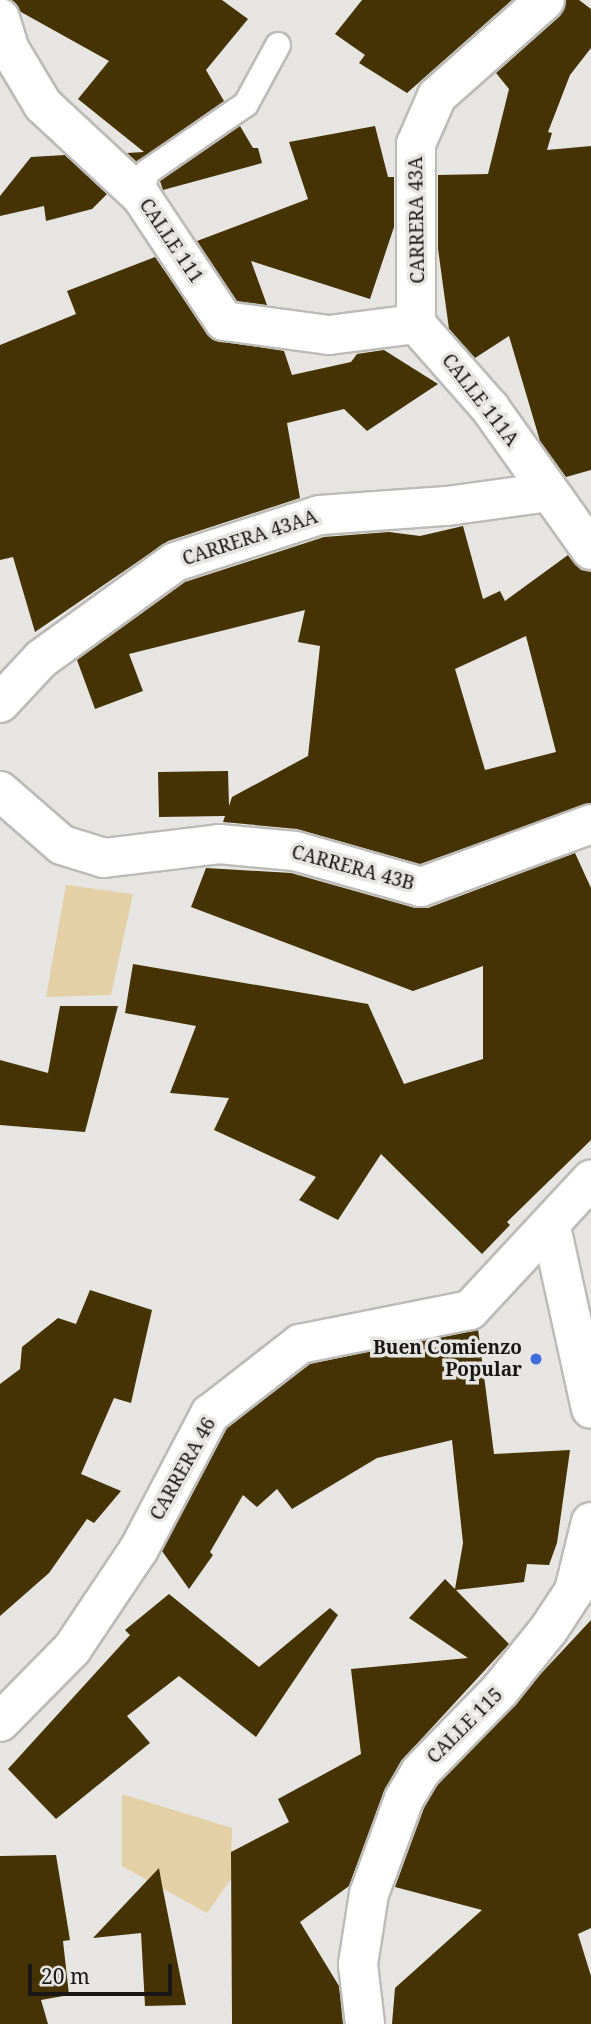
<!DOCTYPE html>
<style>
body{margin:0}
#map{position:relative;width:591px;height:2024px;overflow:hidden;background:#e6e5e1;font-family:"Noto Serif",serif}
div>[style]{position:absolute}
.green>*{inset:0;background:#e3d0a7}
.building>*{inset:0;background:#453304}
.roads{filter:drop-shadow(2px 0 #bdbbb8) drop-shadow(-2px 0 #bdbbb8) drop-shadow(0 2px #bdbbb8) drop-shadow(0 -2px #bdbbb8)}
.service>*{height:24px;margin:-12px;padding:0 12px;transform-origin:12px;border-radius:12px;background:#fff}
.minor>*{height:38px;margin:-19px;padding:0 19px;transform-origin:19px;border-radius:19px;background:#fff}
.tertiary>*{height:38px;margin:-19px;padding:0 19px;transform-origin:19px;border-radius:19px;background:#fff}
.dots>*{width:19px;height:19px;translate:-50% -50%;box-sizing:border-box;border:4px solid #e6e5e1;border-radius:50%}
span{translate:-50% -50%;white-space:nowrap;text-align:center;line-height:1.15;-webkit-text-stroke:7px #e6e5e1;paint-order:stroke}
.street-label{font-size:19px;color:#181716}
.poi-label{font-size:19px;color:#181716;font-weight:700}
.right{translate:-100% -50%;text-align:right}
.scale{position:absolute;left:28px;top:1964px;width:144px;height:32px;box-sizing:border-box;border:4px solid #181716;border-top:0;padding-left:9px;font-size:21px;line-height:24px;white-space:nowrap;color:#181716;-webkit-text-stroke:5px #e6e5e1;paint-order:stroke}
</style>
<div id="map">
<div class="green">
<i style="clip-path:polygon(66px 885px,133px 894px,111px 995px,46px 997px)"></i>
<i style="clip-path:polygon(122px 1794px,232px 1828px,231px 1879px,207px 1913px,122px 1866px)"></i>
</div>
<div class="building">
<i style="clip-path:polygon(11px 0,222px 0,248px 19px,206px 70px,224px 101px,137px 162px,127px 153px,144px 152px,78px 99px,109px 61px,21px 12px)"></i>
<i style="clip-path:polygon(362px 0,512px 0,407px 93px,359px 63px,365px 55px,335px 34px)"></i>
<i style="clip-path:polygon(566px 0,579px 0,591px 9px,591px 48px,570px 75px,548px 132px,552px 133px,547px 150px,591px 146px,591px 470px,566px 477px,540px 441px,509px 336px,475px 358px,449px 329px,438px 249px,438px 175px,488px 174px,509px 89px,496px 73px,560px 16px)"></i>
<i style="clip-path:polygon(240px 126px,253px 148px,258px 148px,262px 163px,163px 190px,160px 181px)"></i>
<i style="clip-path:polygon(375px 126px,388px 177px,394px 177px,394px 227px,370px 299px,251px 261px,267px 305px,237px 301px,197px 241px,308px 199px,289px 142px)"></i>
<i style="clip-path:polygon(65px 155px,107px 194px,92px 209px,46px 221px,44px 206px,0 216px,0 196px,31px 157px)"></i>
<i style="clip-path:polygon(155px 257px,213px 340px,284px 351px,292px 375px,351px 362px,357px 354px,384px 350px,438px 384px,367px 431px,344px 409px,287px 423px,300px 498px,168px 541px,35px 632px,13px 557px,0 560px,0 345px,76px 314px,67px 291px)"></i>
<i style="clip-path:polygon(evenodd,463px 526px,483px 599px,500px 591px,505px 601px,568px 555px,581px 570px,591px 572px,591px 803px,420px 864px,297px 829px,223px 822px,225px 816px,159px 817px,158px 772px,228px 771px,229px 806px,232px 797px,308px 756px,320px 646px,298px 642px,305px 610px,129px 654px,143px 691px,95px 709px,77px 660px,185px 582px,324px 537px,389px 532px,420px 536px,463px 526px,526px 636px,556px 752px,485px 770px,455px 669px,526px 636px)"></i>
<i style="clip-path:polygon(575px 853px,591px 888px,591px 1140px,507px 1222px,510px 1225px,482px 1254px,381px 1154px,338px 1220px,299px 1200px,316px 1177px,214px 1130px,229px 1098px,170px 1093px,196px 1026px,125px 1013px,133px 964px,368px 1004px,404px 1084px,483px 1059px,483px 966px,413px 991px,191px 907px,206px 868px,291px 873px,415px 908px,428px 908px)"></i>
<i style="clip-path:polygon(60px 1006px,118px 1006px,85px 1132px,0 1125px,0 1060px,48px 1073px)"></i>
<i style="clip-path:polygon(90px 1290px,152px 1310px,131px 1403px,114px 1398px,81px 1474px,121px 1491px,94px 1523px,87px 1519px,49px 1573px,0 1616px,0 1384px,20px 1369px,22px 1347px,58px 1318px,76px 1324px)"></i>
<i style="clip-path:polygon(478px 1329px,494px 1454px,570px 1450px,557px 1543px,549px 1565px,527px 1564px,524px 1582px,456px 1590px,509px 1644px,401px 1761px,384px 1791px,349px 1886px,300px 1922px,339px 1986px,343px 2024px,232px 2024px,231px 1852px,289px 1822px,278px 1799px,361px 1754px,351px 1669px,468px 1658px,409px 1618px,445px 1579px,455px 1589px,463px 1543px,452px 1440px,377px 1458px,292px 1509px,277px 1489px,257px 1507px,243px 1495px,210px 1552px,213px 1555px,189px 1589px,162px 1551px,227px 1428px,310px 1364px)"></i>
<i style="clip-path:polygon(169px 1594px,259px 1667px,330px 1608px,338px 1615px,256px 1737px,179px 1676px,127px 1716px,150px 1743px,56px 1819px,8px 1769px,130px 1635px,125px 1630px)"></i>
<i style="clip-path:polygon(591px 1620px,591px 1928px,578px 1934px,591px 1976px,591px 2024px,392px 2024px,395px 1988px,482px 1910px,395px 1887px,424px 1808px,437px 1785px)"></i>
<i style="clip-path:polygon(56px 1855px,70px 1940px,63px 1941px,69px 1995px,41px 2000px,48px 2024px,0 2024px,0 1856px)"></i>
<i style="clip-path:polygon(159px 1868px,162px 1885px,186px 2005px,145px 2006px,141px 1933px,93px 1938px)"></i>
</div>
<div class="roads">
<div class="service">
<i style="left:141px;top:196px;width:25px;rotate:-76deg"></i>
<i style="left:147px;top:172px;width:120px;rotate:-34.5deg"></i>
<i style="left:246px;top:104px;width:67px;rotate:-61.5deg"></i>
</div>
<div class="minor">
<i style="left:0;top:18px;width:34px;rotate:73deg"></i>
<i style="left:10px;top:50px;width:64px;rotate:59deg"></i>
<i style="left:43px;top:105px;width:134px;rotate:42.9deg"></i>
<i style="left:141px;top:196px;width:150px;rotate:56.4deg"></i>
<i style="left:224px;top:321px;width:106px;rotate:7.6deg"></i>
<i style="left:329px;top:335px;width:88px;rotate:-7.2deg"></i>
<i style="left:416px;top:324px;width:112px;rotate:48.6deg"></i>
<i style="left:490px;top:408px;width:174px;rotate:54.6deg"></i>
<i style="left:416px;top:324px;width:180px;rotate:-90deg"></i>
<i style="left:416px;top:144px;width:52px;rotate:-66.4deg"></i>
<i style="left:437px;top:96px;width:144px;rotate:-41.6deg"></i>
<i style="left:0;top:703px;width:60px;rotate:-47deg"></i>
<i style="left:41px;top:659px;width:165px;rotate:-35.9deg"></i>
<i style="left:175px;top:562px;width:152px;rotate:-18deg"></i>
<i style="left:320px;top:515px;width:127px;rotate:-4.1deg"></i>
<i style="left:447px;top:506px;width:103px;rotate:-7.8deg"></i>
<i style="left:0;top:791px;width:82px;rotate:41.1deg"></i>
<i style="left:62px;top:845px;width:44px;rotate:17.2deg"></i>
<i style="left:104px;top:858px;width:116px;rotate:-6.9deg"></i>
<i style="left:219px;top:844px;width:76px;rotate:5.3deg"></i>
<i style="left:295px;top:851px;width:131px;rotate:15.9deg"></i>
<i style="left:421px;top:887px;width:181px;rotate:-20.3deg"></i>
<i style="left:551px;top:1227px;width:186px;rotate:77.6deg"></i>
<i style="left:365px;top:2024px;width:60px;rotate:-96.7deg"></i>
<i style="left:358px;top:1964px;width:71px;rotate:-81.1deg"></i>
<i style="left:369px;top:1894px;width:101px;rotate:-69.8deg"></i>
<i style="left:404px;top:1799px;width:31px;rotate:-59deg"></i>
<i style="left:420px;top:1772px;width:115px;rotate:-45.7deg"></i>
<i style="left:500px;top:1690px;width:78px;rotate:-51.2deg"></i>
<i style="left:549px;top:1629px;width:45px;rotate:-56.7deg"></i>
<i style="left:574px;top:1591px;width:71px;rotate:-76.2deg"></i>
</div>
<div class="tertiary">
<i style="left:0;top:1722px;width:103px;rotate:-45.4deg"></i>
<i style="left:72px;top:1649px;width:120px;rotate:-56.2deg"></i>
<i style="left:139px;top:1549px;width:153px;rotate:-62.3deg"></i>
<i style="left:210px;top:1414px;width:114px;rotate:-37.9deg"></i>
<i style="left:300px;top:1344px;width:173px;rotate:-11.3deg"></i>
<i style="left:470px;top:1310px;width:178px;rotate:-47.1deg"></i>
</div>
</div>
<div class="dots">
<i style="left:536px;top:1359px;background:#406cde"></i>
</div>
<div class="street-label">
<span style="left:417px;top:220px;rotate:-91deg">CARRERA 43A</span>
<span style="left:171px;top:241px;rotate:56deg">CALLE 111</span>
<span style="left:480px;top:400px;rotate:52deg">CALLE 111A</span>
<span style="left:250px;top:538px;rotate:-18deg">CARRERA 43AA</span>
<span style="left:353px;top:868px;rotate:15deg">CARRERA 43B</span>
<span style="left:183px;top:1469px;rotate:-61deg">CARRERA 46</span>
<span style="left:465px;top:1726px;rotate:-45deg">CALLE 115</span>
</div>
<div class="poi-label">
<span class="right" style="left:522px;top:1359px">Buen Comienzo<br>Popular</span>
</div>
<div class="scale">20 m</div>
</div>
